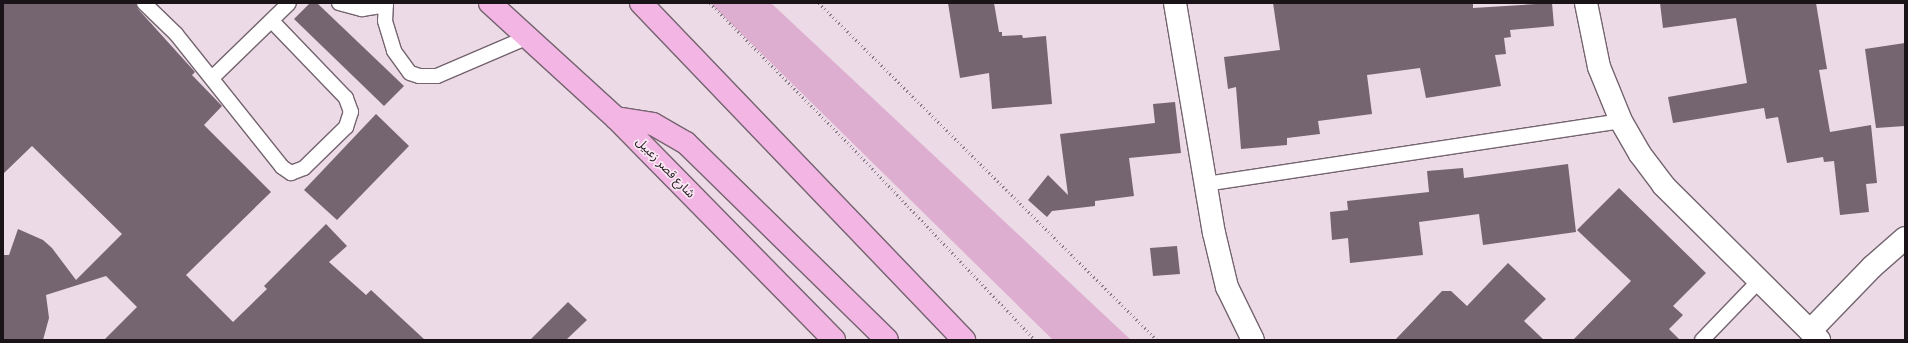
<!DOCTYPE html>
<meta charset="utf-8">
<style>
body{margin:0}
#map{position:relative;width:1908px;height:343px;overflow:hidden;background:#ecdae6;font-family:"Varela Round","Noto Sans Arabic",sans-serif}
div>[style]{position:absolute}
.green>*{inset:0;background:#ddaecf}
.building>*{inset:0;background:#756570}
.path>*{height:2.5px;margin-top:-1.25px;transform-origin:0;background:repeating-linear-gradient(90deg,#887c84 0 1px,transparent 0 4px)}
.roads{filter:drop-shadow(1px 0 #74646f) drop-shadow(-1px 0 #74646f) drop-shadow(0 1px #74646f) drop-shadow(0 -1px #74646f)}
.lane>*{height:14px;margin:-7px;padding:0 7px;transform-origin:7px;border-radius:7px;background:#fff}
.street>*{height:22px;margin:-11px;padding:0 11px;transform-origin:11px;border-radius:11px;background:#fff}
.primary>*{height:22px;margin:-11px;padding:0 11px;transform-origin:11px;border-radius:11px;background:#f3b5e3}
span{translate:-50% -50%;white-space:nowrap;text-align:center;line-height:1.15;-webkit-text-stroke:3.5px #f9e7f3;paint-order:stroke}
.street-label{font-size:12px;color:#1a1418}
.frame{position:absolute;inset:0;border:4px solid #1a1418;pointer-events:none}
</style>
<div id="map">
<div class="green">
<i style="clip-path:polygon(710px 3px,771px 3px,1131px 340px,1053px 340px)"></i>
</div>
<div class="building">
<i style="clip-path:polygon(3px 3px,136px 3px,138px 9px,195px 72px,192px 75px,222px 106px,204px 125px,271px 192px,186px 275px,233px 322px,267px 289px,264px 286px,326px 224px,347px 246px,329px 262px,366px 295px,371px 290px,425px 340px,104px 340px,137px 307px,106px 276px,46px 295px,49px 318px,43px 340px,3px 340px,3px 255px,9px 255px,18px 229px,43px 240px,52px 248px,76px 280px,122px 234px,32px 146px,3px 174px)"></i>
<i style="clip-path:polygon(310px 3px,317px 3px,404px 86px,384px 106px,294px 19px)"></i>
<i style="clip-path:polygon(948px 3px,994px 3px,999px 32px,1002px 32px,1002px 36px,1022px 35px,1023px 38px,1046px 36px,1052px 104px,992px 109px,989px 73px,960px 78px)"></i>
<i style="clip-path:polygon(1273px 3px,1473px 3px,1473px 8px,1552px 3px,1554px 26px,1510px 30px,1511px 37px,1504px 38px,1506px 54px,1495px 55px,1501px 86px,1426px 98px,1420px 68px,1367px 75px,1372px 114px,1318px 121px,1320px 134px,1287px 138px,1287px 145px,1241px 149px,1236px 87px,1228px 89px,1224px 57px,1280px 50px)"></i>
<i style="clip-path:polygon(1660px 3px,1816px 3px,1827px 69px,1819px 70px,1830px 132px,1871px 125px,1877px 183px,1866px 184px,1869px 212px,1840px 215px,1834px 161px,1824px 162px,1823px 157px,1787px 163px,1778px 117px,1766px 119px,1764px 108px,1673px 123px,1668px 97px,1747px 83px,1736px 18px,1663px 28px)"></i>
<i style="clip-path:polygon(1905px 43px,1905px 126px,1876px 128px,1865px 49px)"></i>
<i style="clip-path:polygon(1175px 102px,1181px 153px,1129px 158px,1134px 196px,1095px 201px,1095px 206px,1052px 211px,1047px 217px,1028px 200px,1048px 175px,1068px 195px,1060px 134px,1155px 123px,1153px 104px)"></i>
<i style="clip-path:polygon(376px 114px,409px 146px,337px 220px,304px 190px)"></i>
<i style="clip-path:polygon(1568px 164px,1576px 232px,1483px 245px,1479px 214px,1419px 222px,1423px 255px,1350px 263px,1348px 238px,1332px 240px,1330px 212px,1348px 210px,1347px 201px,1429px 192px,1427px 171px,1463px 168px,1464px 178px)"></i>
<i style="clip-path:polygon(1619px 188px,1706px 273px,1673px 306px,1683px 315px,1669px 329px,1680px 340px,1573px 340px,1631px 281px,1577px 230px)"></i>
<i style="clip-path:polygon(1177px 246px,1180px 274px,1153px 276px,1150px 248px)"></i>
<i style="clip-path:polygon(1508px 263px,1546px 299px,1524px 321px,1544px 340px,1395px 340px,1442px 291px,1451px 291px,1467px 306px)"></i>
<i style="clip-path:polygon(568px 302px,587px 320px,566px 340px,530px 340px)"></i>
</div>
<div class="path">
<i style="left:710px;top:3px;width:204px;rotate:45.4deg"></i>
<i style="left:853px;top:148px;width:265px;rotate:46.5deg"></i>
<i style="left:819px;top:3px;width:477px;rotate:44.9deg"></i>
</div>
<div class="roads">
<div class="lane">
<i style="left:144px;top:3px;width:45px;rotate:44.1deg"></i>
<i style="left:176px;top:34px;width:170px;rotate:51.4deg"></i>
<i style="left:282px;top:167px;width:11px;rotate:34deg"></i>
<i style="left:291px;top:173px;width:14px;rotate:-21deg"></i>
<i style="left:304px;top:168px;width:59px;rotate:-44.3deg"></i>
<i style="left:346px;top:127px;width:16px;rotate:-72deg"></i>
<i style="left:351px;top:112px;width:15px;rotate:-110deg"></i>
<i style="left:346px;top:98px;width:107px;rotate:-133.9deg"></i>
<i style="left:339px;top:3px;width:24px;rotate:15deg"></i>
<i style="left:362px;top:9px;width:24px;rotate:-9deg"></i>
<i style="left:386px;top:3px;width:18px;rotate:93deg"></i>
<i style="left:385px;top:21px;width:31px;rotate:73deg"></i>
<i style="left:394px;top:51px;width:27px;rotate:54deg"></i>
<i style="left:410px;top:73px;width:9px;rotate:18deg"></i>
<i style="left:419px;top:76px;width:18px"></i>
<i style="left:437px;top:76px;width:99px;rotate:-23.2deg"></i>
<i style="left:212px;top:78px;width:107px;rotate:-44.2deg"></i>
<i style="left:1205px;top:184px;width:421px;rotate:-8.6deg"></i>
<i style="left:1702px;top:340px;width:82px;rotate:-46deg"></i>
</div>
<div class="street">
<i style="left:1175px;top:3px;width:233px;rotate:80.4deg"></i>
<i style="left:1214px;top:233px;width:56px;rotate:76.5deg"></i>
<i style="left:1227px;top:287px;width:59px;rotate:63.9deg"></i>
<i style="left:1586px;top:3px;width:65px;rotate:78.5deg"></i>
<i style="left:1599px;top:67px;width:58px;rotate:67.8deg"></i>
<i style="left:1621px;top:121px;width:38px;rotate:60deg"></i>
<i style="left:1640px;top:154px;width:39px;rotate:53deg"></i>
<i style="left:1663px;top:185px;width:220px;rotate:44.8deg"></i>
<i style="left:1810px;top:331px;width:89px;rotate:-45.9deg"></i>
<i style="left:1872px;top:267px;width:44px;rotate:-41.3deg"></i>
</div>
<div class="primary">
<i style="left:490px;top:3px;width:171px;rotate:42.4deg"></i>
<i style="left:616px;top:118px;width:311px;rotate:45.5deg"></i>
<i style="left:641px;top:3px;width:467px;rotate:46.2deg"></i>
<i style="left:616px;top:118px;width:37px;rotate:9deg"></i>
<i style="left:653px;top:124px;width:38px;rotate:30deg"></i>
<i style="left:686px;top:143px;width:281px;rotate:44.4deg"></i>
</div>
</div>
<div class="street-label">
<span style="left:665px;top:168px;rotate:46deg">شارع قصر زعبيل</span>
</div>
<div class="frame"></div>
</div>
